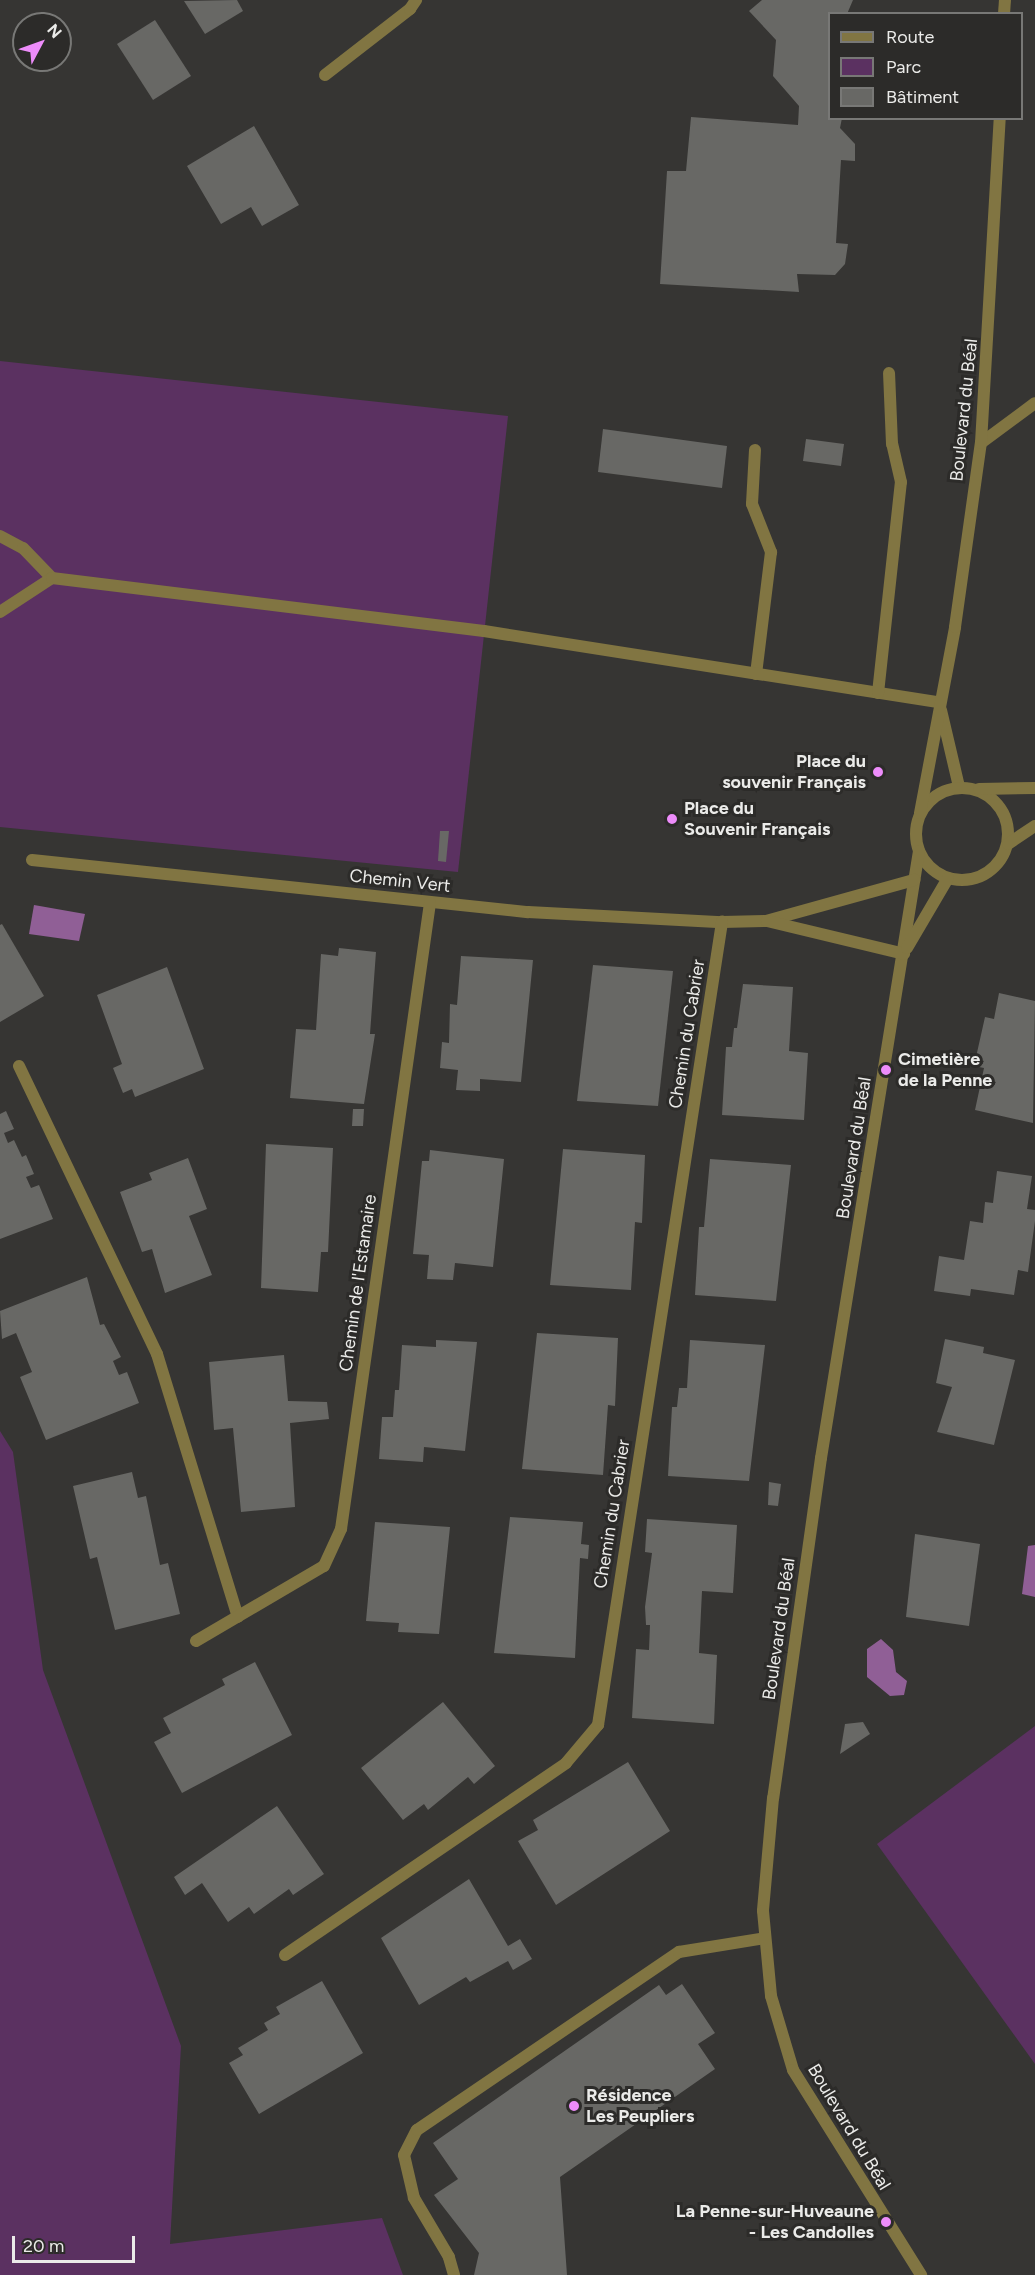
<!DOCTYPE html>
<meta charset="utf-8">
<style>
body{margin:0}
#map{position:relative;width:1035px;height:2275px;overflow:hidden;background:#363533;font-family:Figtree,sans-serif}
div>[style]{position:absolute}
.green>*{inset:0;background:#5b3161}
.water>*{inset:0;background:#905f96}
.building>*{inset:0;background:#686865}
.service>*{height:12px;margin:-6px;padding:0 6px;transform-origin:6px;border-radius:6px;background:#817542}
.minor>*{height:12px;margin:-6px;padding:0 6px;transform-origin:6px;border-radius:6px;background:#817542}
.minor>.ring{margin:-6px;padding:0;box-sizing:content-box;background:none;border:12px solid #817542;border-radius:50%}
.dots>*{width:16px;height:16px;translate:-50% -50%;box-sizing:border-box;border:3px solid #2c2b29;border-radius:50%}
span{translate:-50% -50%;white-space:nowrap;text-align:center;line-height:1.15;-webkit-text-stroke:6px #2c2b29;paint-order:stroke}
.street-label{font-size:18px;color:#ebebe9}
.poi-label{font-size:18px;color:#ebebe9;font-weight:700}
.right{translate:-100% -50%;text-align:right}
.left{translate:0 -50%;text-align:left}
.legend{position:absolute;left:828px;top:12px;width:195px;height:108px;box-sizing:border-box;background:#2c2b29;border:2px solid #787876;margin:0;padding:8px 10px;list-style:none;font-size:18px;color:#ebebe9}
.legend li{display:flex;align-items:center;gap:12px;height:30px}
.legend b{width:30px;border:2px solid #787876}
.north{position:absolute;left:12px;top:12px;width:60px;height:60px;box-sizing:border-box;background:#2c2b29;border:2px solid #787876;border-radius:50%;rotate:49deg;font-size:16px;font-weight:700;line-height:24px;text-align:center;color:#ebebe9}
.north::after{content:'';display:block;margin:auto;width:21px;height:27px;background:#ed8cfa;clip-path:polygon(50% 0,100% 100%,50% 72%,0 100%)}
.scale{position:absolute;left:12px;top:2236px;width:123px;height:27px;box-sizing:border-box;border:3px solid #ebebe9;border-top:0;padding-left:8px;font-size:18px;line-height:21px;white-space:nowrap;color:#ebebe9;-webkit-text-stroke:4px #2c2b29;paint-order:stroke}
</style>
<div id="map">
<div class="green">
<i style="clip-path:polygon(0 361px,508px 416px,458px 872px,0 827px)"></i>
<i style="clip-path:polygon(0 1431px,13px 1452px,43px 1670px,181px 2046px,170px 2244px,382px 2218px,403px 2275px,0 2275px)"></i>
<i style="clip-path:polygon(1035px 1726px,1035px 2064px,877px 1844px)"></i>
</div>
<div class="water">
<i style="clip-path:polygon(34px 905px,85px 914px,79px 941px,29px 934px)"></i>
<i style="clip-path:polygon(1035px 1545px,1035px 1597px,1022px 1594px,1028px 1546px)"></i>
<i style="clip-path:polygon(881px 1639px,893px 1650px,896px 1672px,907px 1681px,904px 1695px,890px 1696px,867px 1677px,867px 1649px)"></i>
</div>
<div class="building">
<i style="clip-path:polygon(237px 0,243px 11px,205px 34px,184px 1px)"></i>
<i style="clip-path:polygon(762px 0,853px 0,847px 14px,830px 14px,830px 118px,842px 118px,840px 128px,855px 144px,855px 161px,841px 160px,836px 243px,848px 244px,845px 264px,835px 275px,797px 274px,799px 292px,660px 284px,667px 171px,686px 171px,691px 117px,798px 125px,799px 106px,773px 76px,776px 40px,749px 11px)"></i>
<i style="clip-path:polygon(155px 20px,191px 76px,153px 100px,117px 44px)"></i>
<i style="clip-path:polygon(254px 126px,299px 205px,262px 226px,251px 207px,221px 224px,187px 166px)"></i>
<i style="clip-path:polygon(603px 429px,727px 446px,722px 488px,598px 472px)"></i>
<i style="clip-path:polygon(806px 439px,844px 444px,841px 466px,803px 461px)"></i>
<i style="clip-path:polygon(440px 831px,449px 831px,446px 862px,438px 861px)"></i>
<i style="clip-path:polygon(2px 924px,44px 996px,0 1022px,0 925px)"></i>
<i style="clip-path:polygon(339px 948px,376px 952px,370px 1034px,375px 1034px,364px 1104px,290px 1098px,296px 1029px,316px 1030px,321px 954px,338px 956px)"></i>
<i style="clip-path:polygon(461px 956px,533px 960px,521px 1082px,480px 1079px,480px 1091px,456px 1090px,458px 1070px,440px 1068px,442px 1042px,449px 1043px,450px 1004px,457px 1005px)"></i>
<i style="clip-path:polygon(593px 965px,673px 971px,658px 1106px,577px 1101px)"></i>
<i style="clip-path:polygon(167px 967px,204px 1069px,135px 1097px,132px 1089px,123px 1093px,113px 1068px,122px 1064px,97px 995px)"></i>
<i style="clip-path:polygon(743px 984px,793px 987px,789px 1051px,808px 1053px,804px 1120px,722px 1115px,726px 1047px,732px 1047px,734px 1028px,737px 1028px)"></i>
<i style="clip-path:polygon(999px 993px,1035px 1001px,1033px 1123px,975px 1110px,984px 1068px,974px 1066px,985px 1017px,994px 1019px)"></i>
<i style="clip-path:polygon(353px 1109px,364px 1109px,363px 1126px,352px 1126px)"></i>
<i style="clip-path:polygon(6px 1111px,14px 1129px,4px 1133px,8px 1143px,14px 1140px,22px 1157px,26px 1155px,34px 1174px,26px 1177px,31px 1188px,39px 1185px,53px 1219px,0 1239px,0 1114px)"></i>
<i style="clip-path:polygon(266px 1144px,333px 1148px,328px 1252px,321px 1252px,318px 1292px,261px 1288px)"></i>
<i style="clip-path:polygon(563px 1149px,645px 1155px,642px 1223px,635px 1222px,631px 1290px,550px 1285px)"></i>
<i style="clip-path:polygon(430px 1150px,504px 1159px,493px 1267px,455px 1263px,453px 1280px,427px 1279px,429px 1255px,413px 1254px,422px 1161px,429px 1161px)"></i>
<i style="clip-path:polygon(188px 1158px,207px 1209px,189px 1216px,212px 1275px,165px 1293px,152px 1249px,142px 1252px,120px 1192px,152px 1180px,149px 1173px)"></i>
<i style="clip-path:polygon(710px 1159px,791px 1165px,776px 1301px,695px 1295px,699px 1227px,704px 1227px)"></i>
<i style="clip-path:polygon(997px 1171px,1032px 1176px,1027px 1209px,1035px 1210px,1035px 1221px,1028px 1272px,1018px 1270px,1014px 1295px,971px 1289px,970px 1296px,934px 1291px,939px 1256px,964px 1260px,970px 1221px,983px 1223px,985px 1202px,993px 1203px)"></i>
<i style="clip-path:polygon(87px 1277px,100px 1325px,104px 1324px,121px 1357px,113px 1361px,119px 1375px,127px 1372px,139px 1403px,46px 1440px,20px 1377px,32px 1372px,16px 1333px,2px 1339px,0 1311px)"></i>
<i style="clip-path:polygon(537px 1333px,618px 1338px,615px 1406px,608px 1405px,603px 1475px,522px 1469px)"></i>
<i style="clip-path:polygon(945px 1339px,984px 1347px,983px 1353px,1015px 1360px,994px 1445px,937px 1432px,952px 1387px,936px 1383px)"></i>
<i style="clip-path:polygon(436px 1340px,477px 1342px,465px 1451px,424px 1447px,423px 1462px,379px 1459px,382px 1417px,393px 1417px,395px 1390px,399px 1390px,402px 1345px,436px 1347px)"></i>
<i style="clip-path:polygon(690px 1340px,765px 1345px,749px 1481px,668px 1476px,672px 1407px,677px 1407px,679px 1388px,687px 1388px)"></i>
<i style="clip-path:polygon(284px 1355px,288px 1401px,327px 1402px,329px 1419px,290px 1423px,295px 1507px,241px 1512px,233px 1428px,214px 1430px,209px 1362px)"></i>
<i style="clip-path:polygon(132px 1472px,138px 1498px,146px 1496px,160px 1565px,168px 1563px,180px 1614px,115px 1630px,97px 1557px,90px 1559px,73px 1486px)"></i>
<i style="clip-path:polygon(769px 1482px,781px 1484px,778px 1506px,768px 1505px)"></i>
<i style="clip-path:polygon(510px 1517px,583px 1522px,581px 1544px,589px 1545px,588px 1559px,580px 1558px,575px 1658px,494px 1653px)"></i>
<i style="clip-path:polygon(647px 1519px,737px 1525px,733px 1593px,702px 1591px,699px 1653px,717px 1655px,714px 1724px,632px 1718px,636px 1649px,649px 1650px,650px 1625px,646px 1625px,645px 1607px,652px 1553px,645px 1552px)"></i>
<i style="clip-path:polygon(375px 1522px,450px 1527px,439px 1634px,398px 1632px,399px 1623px,366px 1621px)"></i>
<i style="clip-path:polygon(915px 1534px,980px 1544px,969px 1626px,906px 1617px)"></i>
<i style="clip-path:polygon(255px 1662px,292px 1735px,182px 1793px,154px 1742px,171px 1733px,163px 1718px,225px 1685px,222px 1679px)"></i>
<i style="clip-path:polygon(443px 1702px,495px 1766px,474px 1784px,468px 1777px,428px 1810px,424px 1804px,403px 1820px,361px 1768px)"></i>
<i style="clip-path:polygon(863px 1722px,870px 1734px,840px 1754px,845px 1724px)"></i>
<i style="clip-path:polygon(628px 1762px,670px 1831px,556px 1905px,518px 1841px,538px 1830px,533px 1820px)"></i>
<i style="clip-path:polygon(277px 1806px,324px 1874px,293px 1895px,289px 1889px,254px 1914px,249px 1907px,228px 1922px,202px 1883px,185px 1895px,174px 1877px)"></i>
<i style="clip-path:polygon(469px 1879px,508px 1946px,520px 1939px,532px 1959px,513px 1970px,508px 1961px,470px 1982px,466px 1977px,419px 2005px,381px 1938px)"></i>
<i style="clip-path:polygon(322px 1981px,363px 2053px,259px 2114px,229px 2063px,243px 2055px,238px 2048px,268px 2030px,264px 2023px,280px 2014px,276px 2007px)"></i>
<i style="clip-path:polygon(682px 1984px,715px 2033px,698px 2044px,715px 2069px,560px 2177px,567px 2275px,474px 2275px,479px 2253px,434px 2195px,458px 2179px,433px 2143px,659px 1985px,666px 1995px)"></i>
</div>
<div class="service">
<i style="left:755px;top:450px;width:54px;rotate:93.2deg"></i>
<i style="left:752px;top:504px;width:52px;rotate:68.4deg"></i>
<i style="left:771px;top:552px;width:123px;rotate:97deg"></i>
<i style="left:0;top:536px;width:26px;rotate:28deg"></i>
<i style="left:23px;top:548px;width:42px;rotate:46deg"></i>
<i style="left:0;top:612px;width:62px;rotate:-33.2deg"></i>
<i style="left:52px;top:578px;width:435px;rotate:7deg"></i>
<i style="left:484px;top:631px;width:461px;rotate:8.9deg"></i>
<i style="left:878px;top:693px;width:212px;rotate:-83.8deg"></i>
<i style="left:901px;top:482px;width:39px;rotate:-103deg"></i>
<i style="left:892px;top:444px;width:71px;rotate:-92.4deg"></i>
<i style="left:454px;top:2275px;width:19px;rotate:-106deg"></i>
<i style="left:449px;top:2257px;width:69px;rotate:-120.7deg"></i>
<i style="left:414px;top:2198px;width:44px;rotate:-103.1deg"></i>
<i style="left:404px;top:2155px;width:28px;rotate:-63deg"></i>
<i style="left:417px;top:2130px;width:317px;rotate:-34.2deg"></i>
<i style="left:679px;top:1952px;width:87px;rotate:-9.2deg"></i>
</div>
<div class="minor">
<i style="left:1004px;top:14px;width:14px;rotate:-86deg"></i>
<i style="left:325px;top:75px;width:108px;rotate:-37.8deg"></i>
<i style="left:410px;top:9px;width:11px;rotate:-56deg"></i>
<i style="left:981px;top:443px;width:67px;rotate:-36.5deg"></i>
<i style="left:941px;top:710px;width:79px;rotate:76.8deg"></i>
<i class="ring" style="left:916px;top:788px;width:80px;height:80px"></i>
<i style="left:979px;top:789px;width:56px;rotate:-1deg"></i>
<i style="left:920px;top:813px;width:189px;rotate:-79.3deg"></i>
<i style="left:955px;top:627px;width:186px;rotate:-82deg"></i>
<i style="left:981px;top:443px;width:326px;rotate:-86.7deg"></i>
<i style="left:1008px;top:844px;width:32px;rotate:-34deg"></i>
<i style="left:919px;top:851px;width:615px;rotate:99.17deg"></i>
<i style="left:821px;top:1458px;width:343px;rotate:98deg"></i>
<i style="left:773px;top:1798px;width:113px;rotate:95.1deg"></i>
<i style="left:763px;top:1911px;width:85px;rotate:84.6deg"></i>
<i style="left:771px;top:1996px;width:77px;rotate:73.4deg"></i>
<i style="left:793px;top:2070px;width:242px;rotate:58deg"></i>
<i style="left:32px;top:860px;width:499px;rotate:6deg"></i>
<i style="left:528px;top:912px;width:194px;rotate:3deg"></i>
<i style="left:722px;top:922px;width:44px;rotate:-1.3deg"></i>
<i style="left:766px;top:921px;width:154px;rotate:-15.5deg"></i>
<i style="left:767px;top:921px;width:141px;rotate:13.5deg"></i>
<i style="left:907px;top:948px;width:81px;rotate:-59.6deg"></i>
<i style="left:19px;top:1066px;width:319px;rotate:64.4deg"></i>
<i style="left:157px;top:1354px;width:275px;rotate:72.9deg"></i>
<i style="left:196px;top:1641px;width:148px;rotate:-30.4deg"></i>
<i style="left:324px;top:1566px;width:41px;rotate:-65.3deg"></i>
<i style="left:341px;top:1529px;width:632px;rotate:-81.91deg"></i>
<i style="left:285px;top:1955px;width:340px;rotate:-34.3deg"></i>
<i style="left:566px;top:1763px;width:50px;rotate:-49.9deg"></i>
<i style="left:598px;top:1725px;width:813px;rotate:-81.22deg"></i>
</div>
<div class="dots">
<i style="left:878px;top:772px;background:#ed8cfa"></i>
<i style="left:672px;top:819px;background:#ed8cfa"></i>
<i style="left:886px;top:1070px;background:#ed8cfa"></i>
<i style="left:574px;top:2106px;background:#ed8cfa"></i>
<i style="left:886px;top:2222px;background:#ed8cfa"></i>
</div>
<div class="street-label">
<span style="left:964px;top:410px;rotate:-84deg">Boulevard du Béal</span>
<span style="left:400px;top:881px;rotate:6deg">Chemin Vert</span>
<span style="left:687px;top:1034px;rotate:-81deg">Chemin du Cabrier</span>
<span style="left:854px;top:1148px;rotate:-81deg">Boulevard du Béal</span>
<span style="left:358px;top:1283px;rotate:-82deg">Chemin de l'Estamaire</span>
<span style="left:612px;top:1514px;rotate:-81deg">Chemin du Cabrier</span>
<span style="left:779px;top:1629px;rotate:-82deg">Boulevard du Béal</span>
<span style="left:849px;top:2127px;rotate:59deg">Boulevard du Béal</span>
</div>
<div class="poi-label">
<span class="right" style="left:866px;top:772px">Place du<br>souvenir Français</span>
<span class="left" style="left:684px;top:819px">Place du<br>Souvenir Français</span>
<span class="left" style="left:898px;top:1070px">Cimetière<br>de la Penne</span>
<span class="left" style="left:586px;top:2106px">Résidence<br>Les Peupliers</span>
<span class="right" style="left:874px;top:2222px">La Penne-sur-Huveaune<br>- Les Candolles</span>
</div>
<ul class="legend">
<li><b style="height:8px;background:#817542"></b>Route</li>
<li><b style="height:16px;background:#5b3161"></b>Parc</li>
<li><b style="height:16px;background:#686865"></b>Bâtiment</li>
</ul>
<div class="north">N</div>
<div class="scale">20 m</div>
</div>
